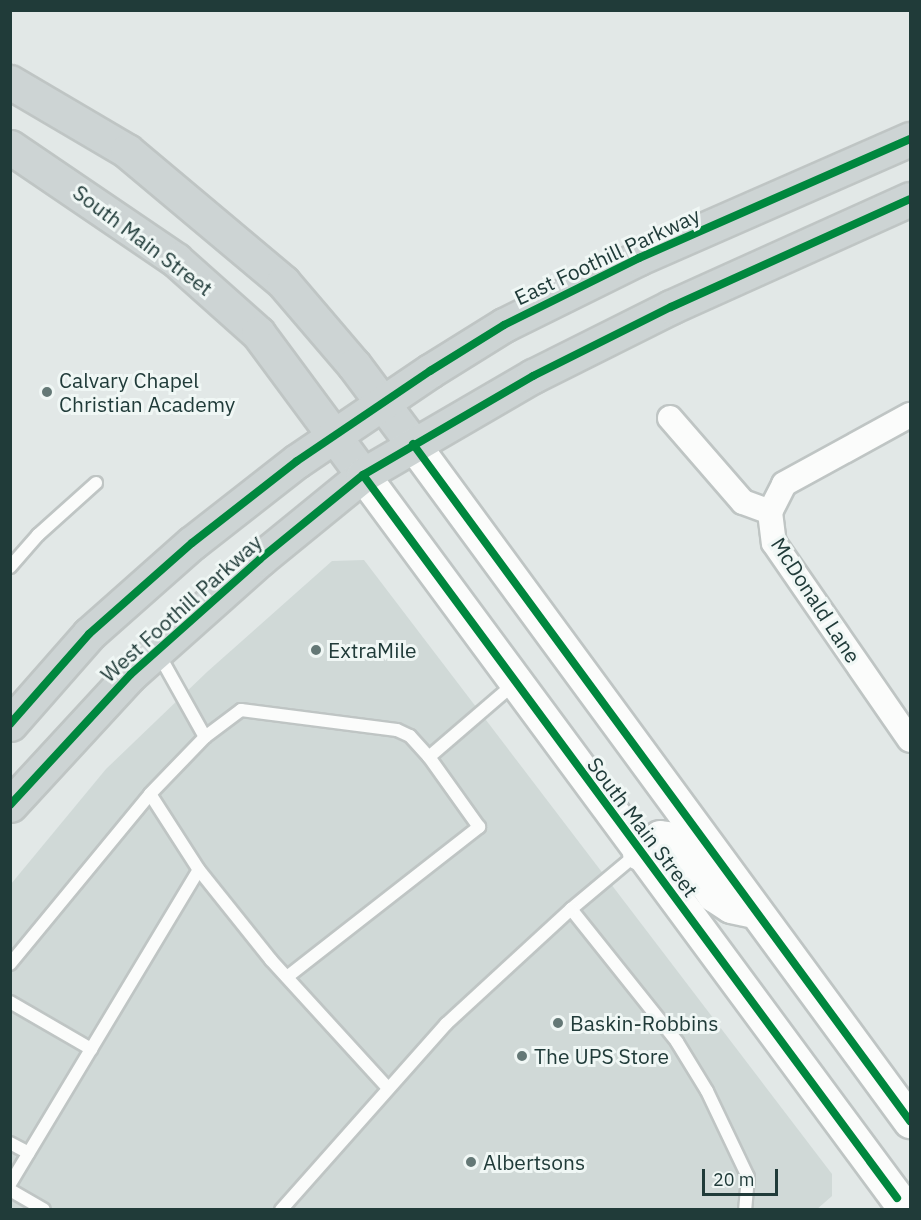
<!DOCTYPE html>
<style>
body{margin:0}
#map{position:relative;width:921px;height:1220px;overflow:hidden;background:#e2e8e7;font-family:"IBM Plex Sans",sans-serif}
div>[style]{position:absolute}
.built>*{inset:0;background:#d0d9d7}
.roads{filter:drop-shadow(2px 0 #bfc5c4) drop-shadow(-2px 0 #bfc5c4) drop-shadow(0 2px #bfc5c4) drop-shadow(0 -2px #bfc5c4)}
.service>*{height:12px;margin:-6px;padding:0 6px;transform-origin:6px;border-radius:6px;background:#fbfcfb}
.minor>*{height:24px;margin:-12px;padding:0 12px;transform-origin:12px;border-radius:12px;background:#fbfcfb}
.secondary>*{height:33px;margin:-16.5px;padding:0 16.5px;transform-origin:16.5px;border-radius:16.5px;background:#fbfcfb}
.primary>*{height:33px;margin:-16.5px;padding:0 16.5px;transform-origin:16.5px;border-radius:16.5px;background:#cdd4d4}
.cycleway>*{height:8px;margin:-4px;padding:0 4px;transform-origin:4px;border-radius:4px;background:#00873e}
.dots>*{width:16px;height:16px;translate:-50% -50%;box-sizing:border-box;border:3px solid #f0f7f5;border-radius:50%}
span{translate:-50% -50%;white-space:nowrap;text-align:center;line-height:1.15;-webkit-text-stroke:6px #f0f7f5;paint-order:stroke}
.street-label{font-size:21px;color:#203b39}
.poi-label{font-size:21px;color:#203b39}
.left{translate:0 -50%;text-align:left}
.frame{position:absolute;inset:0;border:12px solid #203b39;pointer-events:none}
.scale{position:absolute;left:702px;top:1169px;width:76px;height:27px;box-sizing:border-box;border:3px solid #203b39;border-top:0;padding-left:8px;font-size:18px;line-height:21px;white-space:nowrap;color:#203b39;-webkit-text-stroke:4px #f0f7f5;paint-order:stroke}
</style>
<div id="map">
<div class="built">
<i style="clip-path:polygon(364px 560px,832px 1174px,832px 1196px,816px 1210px,11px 1210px,11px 884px,106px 769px,207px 672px,332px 561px)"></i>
</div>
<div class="roads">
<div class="service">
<i style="left:10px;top:567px;width:43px;rotate:-48.8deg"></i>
<i style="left:38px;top:535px;width:78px;rotate:-41.9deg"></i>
<i style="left:205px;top:737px;width:45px;rotate:-36.9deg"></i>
<i style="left:241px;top:710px;width:157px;rotate:7.3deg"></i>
<i style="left:397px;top:730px;width:14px;rotate:25deg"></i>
<i style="left:410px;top:736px;width:28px;rotate:48deg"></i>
<i style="left:638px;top:853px;width:87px;rotate:140.1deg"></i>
<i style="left:571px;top:909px;width:170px;rotate:51.4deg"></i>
<i style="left:677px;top:1042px;width:57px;rotate:58.5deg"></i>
<i style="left:707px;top:1091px;width:95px;rotate:64.5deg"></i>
<i style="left:748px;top:1177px;width:33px;rotate:95deg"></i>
<i style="left:199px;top:870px;width:115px;rotate:51.3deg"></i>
<i style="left:271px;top:960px;width:172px;rotate:47.6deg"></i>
<i style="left:10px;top:964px;width:220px;rotate:-50.5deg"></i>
<i style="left:287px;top:977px;width:244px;rotate:-38deg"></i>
<i style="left:479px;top:827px;width:86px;rotate:-125.5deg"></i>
<i style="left:429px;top:757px;width:112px;rotate:-40.7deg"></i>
<i style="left:10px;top:1002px;width:94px;rotate:30.1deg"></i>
<i style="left:10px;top:1143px;width:21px;rotate:28deg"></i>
<i style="left:10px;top:1184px;width:366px;rotate:-59deg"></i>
<i style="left:199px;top:870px;width:90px;rotate:-122.8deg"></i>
<i style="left:150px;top:794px;width:79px;rotate:-46deg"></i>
<i style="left:205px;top:737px;width:96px;rotate:-119.2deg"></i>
<i style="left:10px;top:1190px;width:39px;rotate:30deg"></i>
<i style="left:281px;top:1210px;width:249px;rotate:-48.4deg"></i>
<i style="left:446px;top:1024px;width:170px;rotate:-42.6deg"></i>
</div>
<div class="minor">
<i style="left:670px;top:418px;width:111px;rotate:49deg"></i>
<i style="left:743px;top:502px;width:29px;rotate:20deg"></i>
<i style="left:770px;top:512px;width:31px;rotate:83deg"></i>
<i style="left:774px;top:543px;width:239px;rotate:55.4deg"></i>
<i style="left:770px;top:512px;width:31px;rotate:-63deg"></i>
<i style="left:784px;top:484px;width:144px;rotate:-28.7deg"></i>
</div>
<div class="secondary">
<i style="left:413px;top:444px;width:840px;rotate:53.72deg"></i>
<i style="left:363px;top:475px;width:899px;rotate:53.55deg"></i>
<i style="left:639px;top:853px;width:26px;rotate:-37deg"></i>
<i style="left:660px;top:837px;width:15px;rotate:8deg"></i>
<i style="left:675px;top:839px;width:68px;rotate:55.1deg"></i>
<i style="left:714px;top:895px;width:20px;rotate:33deg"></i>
<i style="left:731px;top:906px;width:24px;rotate:12deg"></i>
</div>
<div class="primary">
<i style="left:10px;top:82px;width:136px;rotate:30.5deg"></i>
<i style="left:127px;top:151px;width:204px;rotate:40deg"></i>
<i style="left:283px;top:282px;width:109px;rotate:49.5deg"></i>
<i style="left:354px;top:365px;width:99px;rotate:53.2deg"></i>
<i style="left:10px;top:147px;width:201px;rotate:34.2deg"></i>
<i style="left:176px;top:260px;width:110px;rotate:41.7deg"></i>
<i style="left:258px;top:333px;width:177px;rotate:53.5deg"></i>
<i style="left:10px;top:724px;width:120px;rotate:-48.7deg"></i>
<i style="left:89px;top:634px;width:137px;rotate:-41.5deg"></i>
<i style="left:192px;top:543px;width:133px;rotate:-38deg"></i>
<i style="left:297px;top:461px;width:161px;rotate:-34.1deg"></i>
<i style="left:430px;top:371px;width:87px;rotate:-31.9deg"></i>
<i style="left:504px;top:325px;width:151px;rotate:-26.4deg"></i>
<i style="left:639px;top:258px;width:296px;rotate:-23.7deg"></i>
<i style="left:10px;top:805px;width:178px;rotate:-47.3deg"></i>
<i style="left:131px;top:674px;width:173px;rotate:-41.7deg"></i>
<i style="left:260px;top:559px;width:133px;rotate:-39.2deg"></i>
<i style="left:363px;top:475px;width:197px;rotate:-30.2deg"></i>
<i style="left:533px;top:376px;width:154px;rotate:-26.6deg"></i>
<i style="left:671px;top:307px;width:262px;rotate:-24.3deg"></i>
</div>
</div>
<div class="cycleway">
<i style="left:413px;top:444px;width:840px;rotate:53.72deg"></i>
<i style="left:363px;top:475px;width:899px;rotate:53.55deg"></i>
<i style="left:10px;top:724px;width:120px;rotate:-48.7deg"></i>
<i style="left:89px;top:634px;width:137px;rotate:-41.5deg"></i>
<i style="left:192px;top:543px;width:133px;rotate:-38deg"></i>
<i style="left:297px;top:461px;width:161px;rotate:-34.1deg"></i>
<i style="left:430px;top:371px;width:87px;rotate:-31.9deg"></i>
<i style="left:504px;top:325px;width:151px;rotate:-26.4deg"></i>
<i style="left:639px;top:258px;width:296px;rotate:-23.7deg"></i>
<i style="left:10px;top:805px;width:178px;rotate:-47.3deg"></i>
<i style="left:131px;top:674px;width:173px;rotate:-41.7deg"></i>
<i style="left:260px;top:559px;width:133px;rotate:-39.2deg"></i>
<i style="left:363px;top:475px;width:197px;rotate:-30.2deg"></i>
<i style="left:533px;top:376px;width:154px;rotate:-26.6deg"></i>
<i style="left:671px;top:307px;width:262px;rotate:-24.3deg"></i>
</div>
<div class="dots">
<i style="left:47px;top:392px;background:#647876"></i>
<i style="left:316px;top:650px;background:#647876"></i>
<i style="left:558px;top:1023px;background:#647876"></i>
<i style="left:522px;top:1056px;background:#647876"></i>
<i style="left:471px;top:1162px;background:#647876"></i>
</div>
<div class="street-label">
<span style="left:143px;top:240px;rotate:37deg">South Main Street</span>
<span style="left:607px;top:256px;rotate:-25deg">East Foothill Parkway</span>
<span style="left:816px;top:600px;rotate:57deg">McDonald Lane</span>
<span style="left:181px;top:608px;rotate:-42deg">West Foothill Parkway</span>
<span style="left:643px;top:827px;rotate:53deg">South Main Street</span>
</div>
<div class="poi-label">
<span class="left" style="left:59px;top:392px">Calvary Chapel<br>Christian Academy</span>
<span class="left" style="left:328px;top:650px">ExtraMile</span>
<span class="left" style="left:570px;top:1023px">Baskin-Robbins</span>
<span class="left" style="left:534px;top:1056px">The UPS Store</span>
<span class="left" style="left:483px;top:1162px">Albertsons</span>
</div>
<div class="frame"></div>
<div class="scale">20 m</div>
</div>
